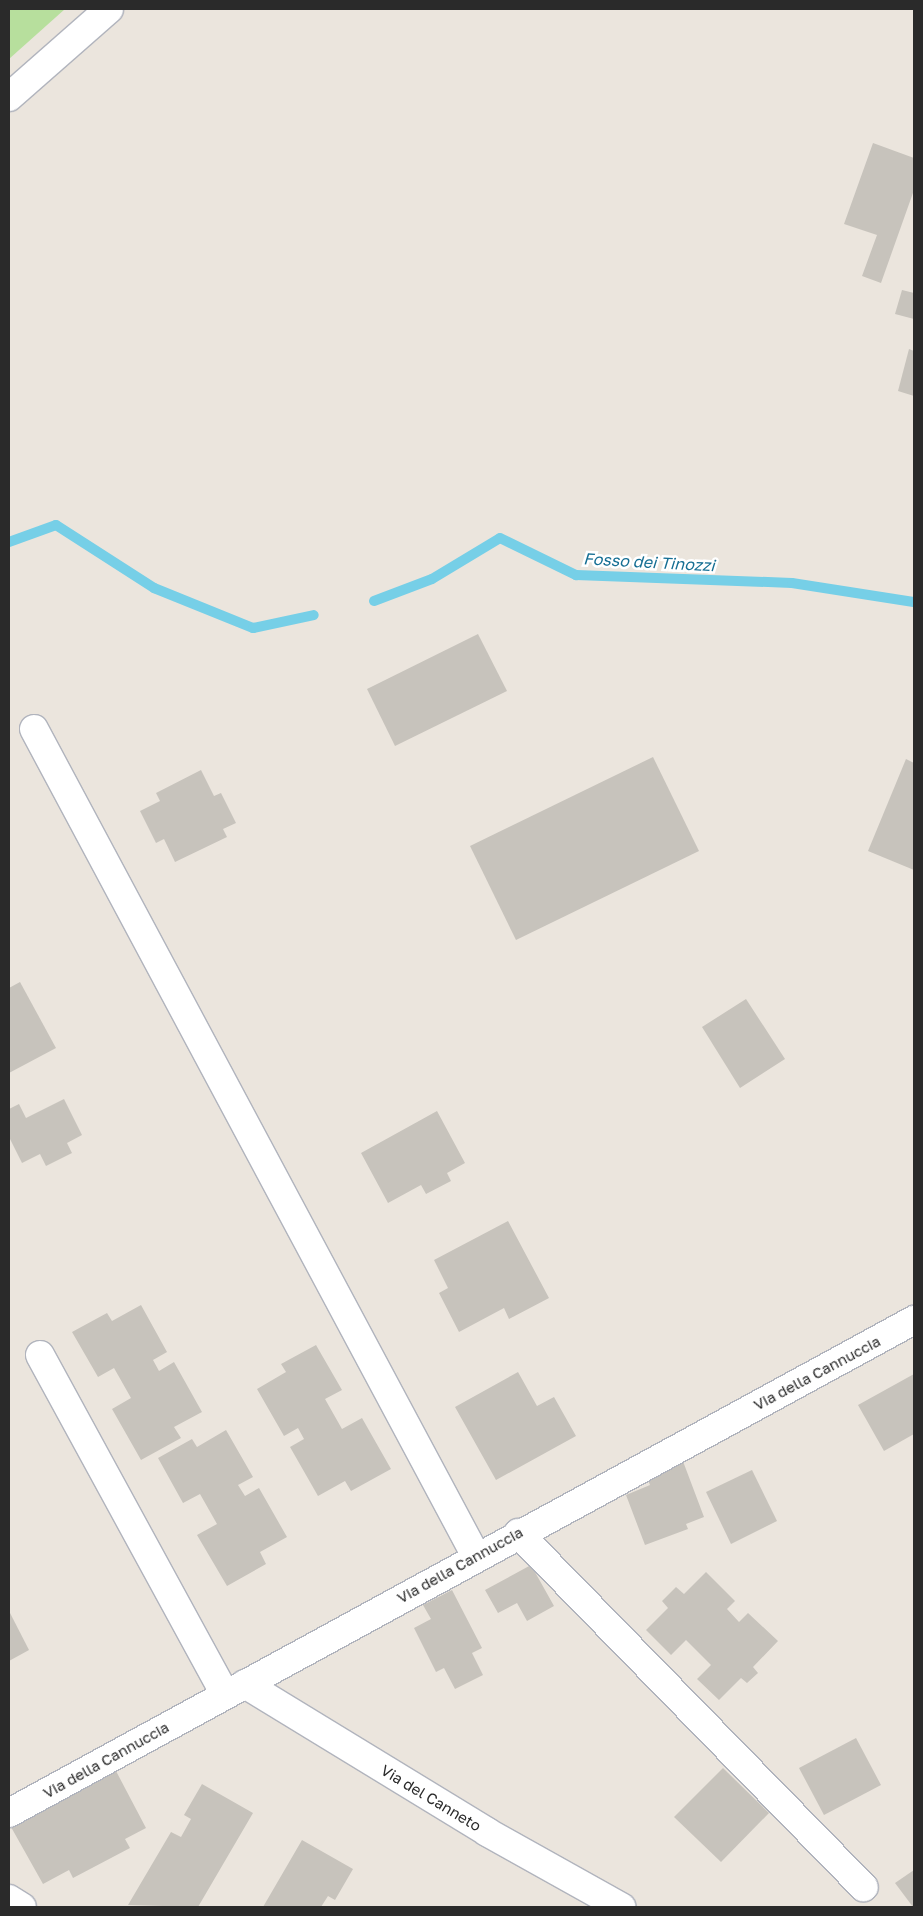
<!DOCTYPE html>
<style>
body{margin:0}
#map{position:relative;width:923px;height:1916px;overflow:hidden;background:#ebe5dd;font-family:"Golos Text",sans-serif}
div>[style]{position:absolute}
.green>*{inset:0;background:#b7df9d}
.stream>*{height:10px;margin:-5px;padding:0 5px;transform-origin:5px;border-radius:5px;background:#76cfe7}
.building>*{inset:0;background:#c7c3bc}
.roads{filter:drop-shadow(1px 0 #b1b4bd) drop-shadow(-1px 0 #b1b4bd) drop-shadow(0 1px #b1b4bd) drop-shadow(0 -1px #b1b4bd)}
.minor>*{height:28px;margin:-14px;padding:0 14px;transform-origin:14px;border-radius:14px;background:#fff}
span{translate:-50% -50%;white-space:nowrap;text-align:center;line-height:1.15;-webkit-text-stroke:5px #fff;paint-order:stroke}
.street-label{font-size:15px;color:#2a2a2a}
.water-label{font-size:16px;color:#156e93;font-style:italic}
.frame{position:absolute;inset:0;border:10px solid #2a2a2a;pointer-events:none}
</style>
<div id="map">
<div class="green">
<i style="clip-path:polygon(9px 9px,65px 9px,9px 59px)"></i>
</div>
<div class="stream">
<i style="left:9px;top:542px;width:50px;rotate:-19.9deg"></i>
<i style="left:56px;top:525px;width:117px;rotate:32.7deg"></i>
<i style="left:154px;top:588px;width:107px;rotate:22deg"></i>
<i style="left:253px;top:628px;width:62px;rotate:-12deg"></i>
<i style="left:374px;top:601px;width:62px;rotate:-20.8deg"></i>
<i style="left:432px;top:579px;width:79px;rotate:-31.1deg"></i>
<i style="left:500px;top:538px;width:85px;rotate:26deg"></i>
<i style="left:576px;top:575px;width:216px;rotate:2.1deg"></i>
<i style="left:792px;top:583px;width:123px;rotate:8.9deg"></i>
</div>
<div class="building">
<i style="clip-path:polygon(873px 143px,914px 158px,914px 190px,881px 283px,862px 276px,877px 235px,844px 224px)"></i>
<i style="clip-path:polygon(902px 290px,914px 293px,914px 319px,895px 314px)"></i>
<i style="clip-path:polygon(909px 349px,914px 351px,914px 396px,898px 391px)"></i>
<i style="clip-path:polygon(478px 634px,507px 691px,395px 746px,367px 689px)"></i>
<i style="clip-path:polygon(653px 757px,699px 851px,516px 940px,470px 846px)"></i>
<i style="clip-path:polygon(906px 759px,914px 763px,914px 870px,868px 851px)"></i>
<i style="clip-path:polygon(201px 770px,214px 796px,221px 793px,236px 823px,223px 829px,227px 837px,175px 862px,164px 839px,156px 843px,140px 811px,160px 801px,156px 793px)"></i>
<i style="clip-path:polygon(20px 982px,56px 1048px,9px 1073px,9px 988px)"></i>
<i style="clip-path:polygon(746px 999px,785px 1059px,740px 1088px,702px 1027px)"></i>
<i style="clip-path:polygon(64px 1099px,82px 1135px,67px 1143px,72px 1153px,46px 1166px,40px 1154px,22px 1163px,9px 1137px,9px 1109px,19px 1104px,26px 1118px)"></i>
<i style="clip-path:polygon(437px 1111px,465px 1163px,447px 1173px,451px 1181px,426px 1194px,421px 1185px,388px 1203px,361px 1153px)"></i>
<i style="clip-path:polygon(508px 1221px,549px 1298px,509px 1319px,504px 1308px,459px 1332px,439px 1293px,448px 1288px,434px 1260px)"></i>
<i style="clip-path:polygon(141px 1305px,167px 1352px,153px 1360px,159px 1371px,174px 1362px,202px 1412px,174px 1427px,181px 1438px,141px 1460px,112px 1409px,131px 1398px,114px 1368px,98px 1377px,72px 1332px,107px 1313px,112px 1321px)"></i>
<i style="clip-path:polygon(316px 1345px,342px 1390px,325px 1399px,342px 1429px,362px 1418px,391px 1469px,351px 1491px,345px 1481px,318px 1496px,290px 1447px,304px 1439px,298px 1428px,284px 1436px,257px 1389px,286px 1372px,281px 1364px)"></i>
<i style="clip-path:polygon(518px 1372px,537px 1406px,554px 1397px,576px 1436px,496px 1480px,455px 1407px)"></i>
<i style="clip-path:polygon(914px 1374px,914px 1434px,884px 1451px,858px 1405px)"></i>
<i style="clip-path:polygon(226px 1430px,253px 1477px,238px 1485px,245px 1496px,259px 1488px,287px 1537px,260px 1552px,266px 1564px,227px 1586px,197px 1535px,217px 1524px,200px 1494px,183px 1503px,158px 1458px,192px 1439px,197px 1447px)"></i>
<i style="clip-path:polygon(681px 1456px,704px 1517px,686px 1524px,688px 1529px,645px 1545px,626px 1495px,650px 1485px,644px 1470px)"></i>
<i style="clip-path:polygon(752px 1470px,777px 1521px,731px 1544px,706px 1492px)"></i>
<i style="clip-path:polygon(531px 1565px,554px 1606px,527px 1621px,517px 1603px,498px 1613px,485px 1590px)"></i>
<i style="clip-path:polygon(706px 1572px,735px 1601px,727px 1609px,739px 1622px,748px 1613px,778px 1641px,753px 1667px,758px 1673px,747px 1683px,741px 1678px,719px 1700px,697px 1679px,711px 1665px,686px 1640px,671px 1655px,646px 1630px,668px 1608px,662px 1601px,676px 1587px,684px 1594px)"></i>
<i style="clip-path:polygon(452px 1590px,482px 1648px,472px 1653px,483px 1675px,455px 1689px,444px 1668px,436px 1672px,414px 1628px,431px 1619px,423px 1605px)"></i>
<i style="clip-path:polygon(9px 1611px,29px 1650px,9px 1661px)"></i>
<i style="clip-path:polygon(856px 1738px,881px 1785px,824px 1815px,799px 1768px)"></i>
<i style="clip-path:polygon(723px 1768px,769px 1813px,721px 1862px,674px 1817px)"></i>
<i style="clip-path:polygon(116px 1771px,146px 1828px,125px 1839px,130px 1848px,73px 1878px,69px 1870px,43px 1884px,11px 1827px)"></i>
<i style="clip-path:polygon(202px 1784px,253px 1813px,198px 1907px,128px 1905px,171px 1832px,181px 1837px,191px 1819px,184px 1815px)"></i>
<i style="clip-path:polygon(302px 1840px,353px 1869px,335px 1900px,328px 1896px,321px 1907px,263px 1907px)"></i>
<i style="clip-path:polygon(914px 1870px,914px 1907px,913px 1907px,895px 1883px)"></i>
</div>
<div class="roads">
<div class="minor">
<i style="left:9px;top:97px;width:133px;rotate:-41.3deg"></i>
<i style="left:34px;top:729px;width:938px;rotate:61.88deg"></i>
<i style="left:40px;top:1355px;width:387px;rotate:61.4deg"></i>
<i style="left:518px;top:1533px;width:495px;rotate:45.7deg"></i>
<i style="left:245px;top:1684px;width:284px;rotate:31.4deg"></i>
<i style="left:487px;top:1832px;width:154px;rotate:29.2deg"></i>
<i style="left:9px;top:1813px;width:1031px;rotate:-28.58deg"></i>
<i style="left:9px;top:1899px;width:15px;rotate:32deg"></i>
</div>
</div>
<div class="street-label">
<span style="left:817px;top:1373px;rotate:-28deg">Via della Cannuccia</span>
<span style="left:460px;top:1565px;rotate:-29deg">Via della Cannuccia</span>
<span style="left:106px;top:1760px;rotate:-29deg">Via della Cannuccia</span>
<span style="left:431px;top:1798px;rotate:31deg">Via del Canneto</span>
</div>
<div class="water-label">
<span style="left:649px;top:562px;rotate:3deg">Fosso dei Tinozzi</span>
</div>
<div class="frame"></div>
</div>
